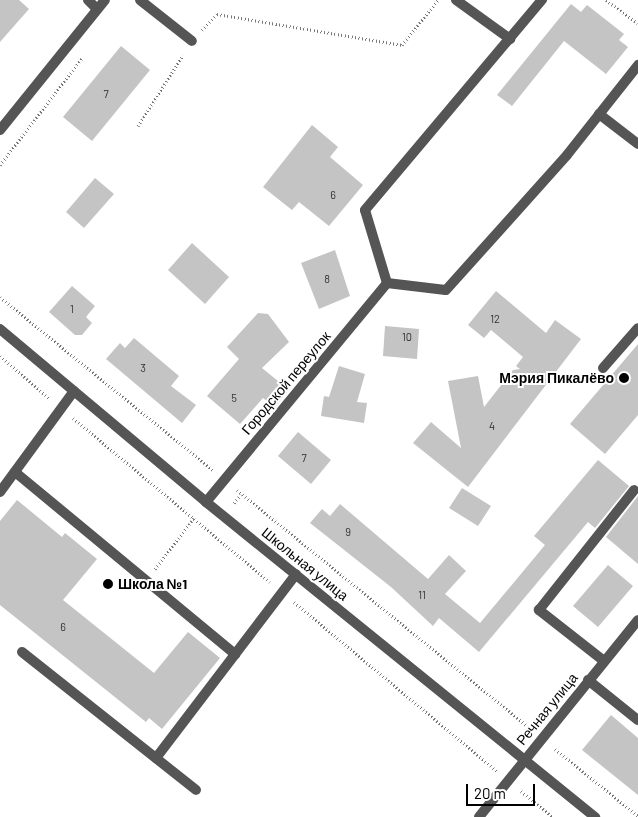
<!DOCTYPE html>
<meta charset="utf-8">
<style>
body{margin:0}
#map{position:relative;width:638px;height:817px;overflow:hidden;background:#fff;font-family:Barlow,sans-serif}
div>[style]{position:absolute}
.building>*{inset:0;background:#c4c4c4}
.path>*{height:3px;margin-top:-1.5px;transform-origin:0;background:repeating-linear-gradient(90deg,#777 0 1px,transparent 0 3.5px)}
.lane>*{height:10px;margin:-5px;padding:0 5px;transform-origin:5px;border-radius:5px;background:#555}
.street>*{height:10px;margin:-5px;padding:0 5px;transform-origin:5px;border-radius:5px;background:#555}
.dots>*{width:14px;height:14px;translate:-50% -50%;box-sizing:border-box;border:2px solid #fff;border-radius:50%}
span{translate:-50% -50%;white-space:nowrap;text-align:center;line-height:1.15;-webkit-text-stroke:4px #fff;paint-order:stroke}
.number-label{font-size:11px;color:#313131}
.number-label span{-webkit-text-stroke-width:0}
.poi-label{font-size:14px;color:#000;font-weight:700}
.right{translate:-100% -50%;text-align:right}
.left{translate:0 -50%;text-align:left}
.street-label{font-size:14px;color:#000}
.scale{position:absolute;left:466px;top:784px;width:69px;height:22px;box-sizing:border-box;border:2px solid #000;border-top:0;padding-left:6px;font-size:15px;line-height:18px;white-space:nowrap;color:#000;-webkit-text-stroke:4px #fff;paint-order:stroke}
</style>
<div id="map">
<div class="building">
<i style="clip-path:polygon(0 0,19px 0,29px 9px,0 42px)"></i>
<i style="clip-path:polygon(571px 4px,581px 12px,587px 5px,624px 34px,619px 40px,628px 47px,606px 74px,564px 41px,512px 106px,497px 95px)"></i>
<i style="clip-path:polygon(121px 46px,150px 70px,92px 141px,63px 117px)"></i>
<i style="clip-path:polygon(312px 125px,338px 147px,330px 157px,363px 185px,329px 226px,299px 202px,292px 210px,263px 187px)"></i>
<i style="clip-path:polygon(95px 178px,114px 194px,84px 228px,66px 212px)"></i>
<i style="clip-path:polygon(192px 243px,229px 277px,205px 304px,168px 270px)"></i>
<i style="clip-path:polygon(335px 250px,350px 296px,319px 309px,301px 263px)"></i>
<i style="clip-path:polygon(72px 286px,95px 306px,86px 317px,92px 323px,82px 335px,75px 335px,49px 312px)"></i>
<i style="clip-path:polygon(496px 291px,546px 333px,555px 320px,581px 339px,468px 487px,413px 443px,431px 422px,461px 448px,448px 381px,478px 376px,484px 407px,513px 370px,520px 369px,516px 366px,523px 357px,491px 330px,484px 338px,468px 325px)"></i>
<i style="clip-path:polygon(258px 313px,268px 314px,289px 342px,262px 368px,289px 390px,275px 407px,263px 398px,240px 424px,207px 396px,239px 359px,227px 347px)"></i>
<i style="clip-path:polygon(385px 326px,419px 329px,417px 359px,383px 356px)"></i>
<i style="clip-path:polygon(134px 338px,179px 376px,171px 386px,196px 405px,182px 423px,106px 359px,120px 343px,125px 348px)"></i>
<i style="clip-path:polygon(638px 344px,638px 415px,605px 454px,570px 424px)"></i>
<i style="clip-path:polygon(339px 366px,365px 374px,357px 402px,367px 403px,364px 423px,321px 416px,324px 396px,329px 397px)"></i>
<i style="clip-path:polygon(298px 432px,331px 460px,311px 484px,278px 456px)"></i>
<i style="clip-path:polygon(598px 460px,629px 486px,595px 528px,588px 522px,479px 652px,439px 618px,433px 626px,391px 587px,310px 523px,322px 509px,330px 516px,340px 504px,428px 579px,449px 555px,466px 571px,445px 594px,480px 623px,545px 545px,534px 536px)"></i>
<i style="clip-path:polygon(462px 488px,491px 506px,478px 526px,449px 508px)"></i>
<i style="clip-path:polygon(638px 496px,638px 564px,606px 537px)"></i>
<i style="clip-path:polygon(17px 500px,62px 537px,65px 533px,97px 559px,63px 600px,154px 673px,188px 632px,220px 658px,162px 729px,149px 718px,146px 722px,0 605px,0 521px)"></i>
<i style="clip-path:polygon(608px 565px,633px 586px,598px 627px,573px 606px)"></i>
<i style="clip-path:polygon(611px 715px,638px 738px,638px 795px,582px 750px)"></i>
</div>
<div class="path">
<i style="left:606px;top:0;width:39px;rotate:36deg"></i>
<i style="left:202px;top:30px;width:22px;rotate:-47deg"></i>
<i style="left:217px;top:14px;width:188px;rotate:9.5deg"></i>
<i style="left:402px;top:45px;width:58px;rotate:-51.3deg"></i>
<i style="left:138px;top:126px;width:84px;rotate:-57.6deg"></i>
<i style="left:0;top:165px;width:136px;rotate:-52.5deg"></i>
<i style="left:0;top:297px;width:274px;rotate:39.1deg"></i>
<i style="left:0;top:356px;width:65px;rotate:40.6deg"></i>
<i style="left:73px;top:418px;width:256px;rotate:39.8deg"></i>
<i style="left:237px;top:490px;width:379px;rotate:39.1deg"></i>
<i style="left:234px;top:503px;width:11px;rotate:-52deg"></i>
<i style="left:155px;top:569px;width:64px;rotate:-52.6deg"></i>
<i style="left:294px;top:602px;width:264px;rotate:39.8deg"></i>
<i style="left:555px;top:749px;width:107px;rotate:38.9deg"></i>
<i style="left:521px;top:791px;width:41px;rotate:39.1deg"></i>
</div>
<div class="lane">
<i style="left:88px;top:0;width:13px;rotate:45deg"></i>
<i style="left:140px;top:0;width:66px;rotate:38.3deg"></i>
<i style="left:456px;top:0;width:67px;rotate:35.8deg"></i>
<i style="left:599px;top:114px;width:49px;rotate:37.6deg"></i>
<i style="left:387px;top:283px;width:59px;rotate:6.8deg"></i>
<i style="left:446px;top:290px;width:181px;rotate:-48.1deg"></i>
<i style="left:567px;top:155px;width:115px;rotate:-51.7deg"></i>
<i style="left:387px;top:283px;width:76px;rotate:-106.8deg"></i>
<i style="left:365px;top:210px;width:275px;rotate:-49.9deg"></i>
<i style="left:603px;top:368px;width:53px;rotate:-48.8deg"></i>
<i style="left:15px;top:472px;width:286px;rotate:39.6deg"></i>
<i style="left:0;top:492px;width:125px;rotate:-53.8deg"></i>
<i style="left:206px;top:502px;width:284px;rotate:-50.4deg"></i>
<i style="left:22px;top:652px;width:222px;rotate:38.4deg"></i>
<i style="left:604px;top:661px;width:83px;rotate:-141.9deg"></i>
<i style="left:539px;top:610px;width:153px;rotate:-51.6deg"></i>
<i style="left:588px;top:680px;width:64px;rotate:38.7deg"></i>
<i style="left:156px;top:758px;width:231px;rotate:-52.7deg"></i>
</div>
<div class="street">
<i style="left:0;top:130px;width:167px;rotate:-51.1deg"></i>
<i style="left:0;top:329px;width:269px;rotate:40deg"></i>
<i style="left:206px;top:502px;width:501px;rotate:39deg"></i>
<i style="left:479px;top:817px;width:253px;rotate:-51.1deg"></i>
</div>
<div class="dots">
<i style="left:624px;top:378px;background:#000"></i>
<i style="left:108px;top:584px;background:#000"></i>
</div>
<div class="number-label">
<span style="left:106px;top:94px">7</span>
<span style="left:333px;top:195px">6</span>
<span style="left:327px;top:279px">8</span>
<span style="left:72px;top:309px">1</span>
<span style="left:495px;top:319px">12</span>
<span style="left:407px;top:337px">10</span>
<span style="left:143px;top:368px">3</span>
<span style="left:234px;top:398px">5</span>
<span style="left:492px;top:426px">4</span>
<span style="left:304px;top:458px">7</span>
<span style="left:348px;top:532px">9</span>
<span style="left:422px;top:595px">11</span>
<span style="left:63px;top:627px">6</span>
</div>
<div class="poi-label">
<span class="right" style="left:614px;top:378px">Мэрия Пикалёво</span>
<span class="left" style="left:118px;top:584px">Школа №1</span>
</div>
<div class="street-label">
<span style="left:286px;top:383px;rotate:-50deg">Городской переулок</span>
<span style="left:305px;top:564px;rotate:39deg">Школьная улица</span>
<span style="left:547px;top:709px;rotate:-51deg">Речная улица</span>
</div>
<div class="scale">20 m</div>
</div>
